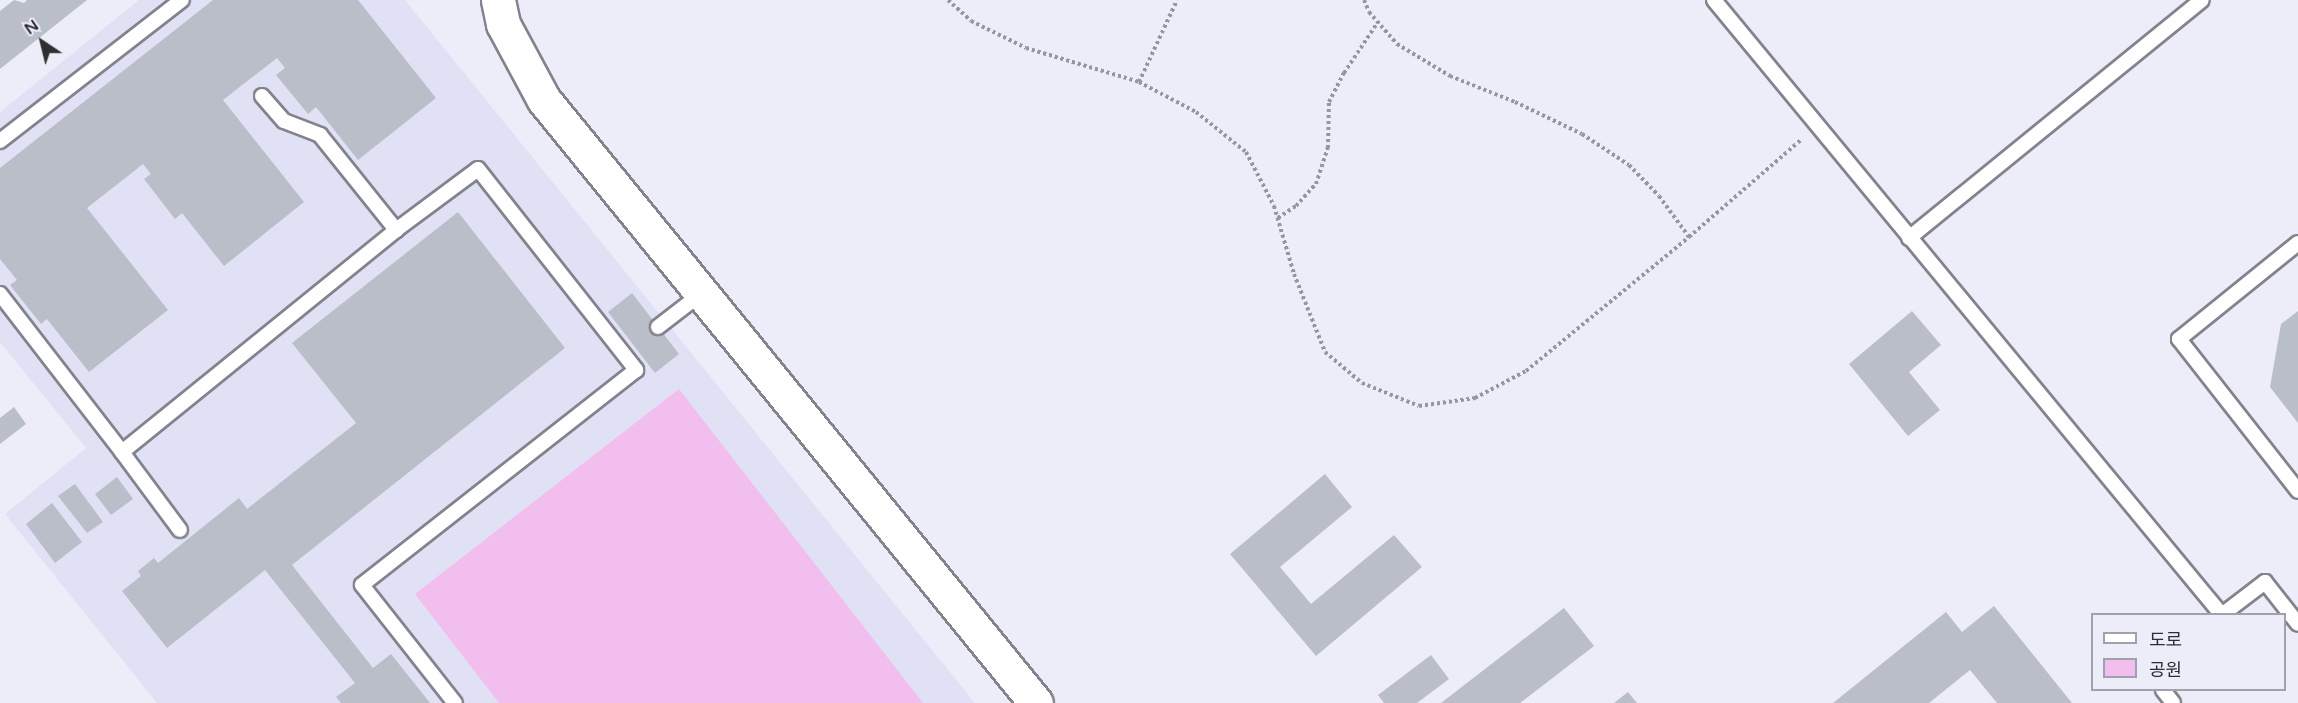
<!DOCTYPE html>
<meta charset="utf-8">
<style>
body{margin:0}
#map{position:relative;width:2298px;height:703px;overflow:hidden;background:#ededf9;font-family:"Varela Round","Noto Sans KR",sans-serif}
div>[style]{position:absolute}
.built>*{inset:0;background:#e1e1f5}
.green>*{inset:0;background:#f2beee}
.building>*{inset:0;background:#b9bec9}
.path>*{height:4px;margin-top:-2px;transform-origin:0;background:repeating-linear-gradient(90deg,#96969e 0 3px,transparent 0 6px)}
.roads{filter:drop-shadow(2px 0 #83838e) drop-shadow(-2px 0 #83838e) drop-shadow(0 2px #83838e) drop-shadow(0 -2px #83838e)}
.lane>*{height:14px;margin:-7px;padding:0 7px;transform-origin:7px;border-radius:7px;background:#fff}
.secondary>*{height:33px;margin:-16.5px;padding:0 16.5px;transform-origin:16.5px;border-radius:16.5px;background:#fff}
span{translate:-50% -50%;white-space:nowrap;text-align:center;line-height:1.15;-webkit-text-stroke:4.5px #ededf9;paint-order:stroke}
.legend{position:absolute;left:2091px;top:613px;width:195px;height:78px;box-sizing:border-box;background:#ededf9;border:2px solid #a1a1aa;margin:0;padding:8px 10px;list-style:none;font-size:18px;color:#2f2f33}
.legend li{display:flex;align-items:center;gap:12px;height:30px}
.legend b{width:30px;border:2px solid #a1a1aa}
.north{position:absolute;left:12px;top:12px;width:60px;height:60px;-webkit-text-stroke:4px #ededf9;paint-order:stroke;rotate:325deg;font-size:16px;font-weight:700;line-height:24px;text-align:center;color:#2f2f33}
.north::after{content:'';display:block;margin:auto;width:21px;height:27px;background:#2f2f33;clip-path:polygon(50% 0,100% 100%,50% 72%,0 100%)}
</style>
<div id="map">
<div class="built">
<i style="clip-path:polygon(139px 0,405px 0,975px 703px,157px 703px,5px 514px,86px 448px,0 342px,0 112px)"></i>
</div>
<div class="green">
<i style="clip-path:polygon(679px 389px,923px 703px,499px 703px,415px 594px)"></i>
</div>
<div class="building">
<i style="clip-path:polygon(14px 0,24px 3px,27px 0,87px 0,0 69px,0 11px)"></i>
<i style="clip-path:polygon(213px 0,358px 0,436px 98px,358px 160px,316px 107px,308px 114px,276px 75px,285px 68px,277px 58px,223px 100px,304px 202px,224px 266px,182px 213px,175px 219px,144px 179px,151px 174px,143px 164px,87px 208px,168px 310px,89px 372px,47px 319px,41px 324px,10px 285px,17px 280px,0 259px,0 168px)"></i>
<i style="clip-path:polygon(458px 212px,565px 348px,292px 565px,373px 668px,391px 654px,430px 703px,341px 703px,336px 697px,355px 683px,265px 570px,167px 648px,122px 591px,141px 576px,138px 571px,154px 558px,158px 563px,239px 498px,247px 509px,356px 423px,292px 343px)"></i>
<i style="clip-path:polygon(632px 293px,679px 354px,655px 373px,608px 312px)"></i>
<i style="clip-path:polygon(1912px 311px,1941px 345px,1909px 372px,1940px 410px,1908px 436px,1849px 364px)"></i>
<i style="clip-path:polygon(2298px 311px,2298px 423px,2270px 387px,2281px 324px)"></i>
<i style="clip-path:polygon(14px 407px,26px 424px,0 444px,0 418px)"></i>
<i style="clip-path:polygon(1325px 474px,1352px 507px,1280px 567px,1311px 604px,1394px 535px,1422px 567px,1316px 656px,1230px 554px)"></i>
<i style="clip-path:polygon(117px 477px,133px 499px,111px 515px,95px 494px)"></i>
<i style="clip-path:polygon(75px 484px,103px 522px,87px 533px,58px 496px)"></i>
<i style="clip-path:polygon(52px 503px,82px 542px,55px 563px,26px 524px)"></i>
<i style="clip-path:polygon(1994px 606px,2072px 703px,1997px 703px,1970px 670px,1929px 703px,1833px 703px,1946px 612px,1962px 632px)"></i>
<i style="clip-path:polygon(1564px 608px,1594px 646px,1520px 703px,1441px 703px)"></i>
<i style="clip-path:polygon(1431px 655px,1449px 679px,1417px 703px,1384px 703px,1378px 695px)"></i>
<i style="clip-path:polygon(1628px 692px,1637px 703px,1614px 703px)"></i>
</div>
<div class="path">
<i style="left:948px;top:0;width:31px;rotate:42deg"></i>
<i style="left:971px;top:21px;width:61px;rotate:26.1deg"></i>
<i style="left:1026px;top:48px;width:118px;rotate:16.7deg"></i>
<i style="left:1139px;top:82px;width:64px;rotate:27.8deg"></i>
<i style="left:1196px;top:112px;width:64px;rotate:38.7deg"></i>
<i style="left:1246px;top:152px;width:61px;rotate:62.6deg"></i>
<i style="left:1274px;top:206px;width:71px;rotate:73.6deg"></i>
<i style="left:1294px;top:274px;width:84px;rotate:68.3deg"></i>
<i style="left:1325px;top:352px;width:48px;rotate:40deg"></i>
<i style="left:1362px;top:383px;width:61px;rotate:22deg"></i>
<i style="left:1419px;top:406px;width:57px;rotate:-8.1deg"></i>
<i style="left:1475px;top:398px;width:58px;rotate:-27.9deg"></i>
<i style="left:1526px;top:371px;width:211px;rotate:-39.4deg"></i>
<i style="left:1689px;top:237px;width:148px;rotate:-40.9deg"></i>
<i style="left:1364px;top:0;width:13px;rotate:67deg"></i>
<i style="left:1369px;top:12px;width:43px;rotate:48.8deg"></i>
<i style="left:1397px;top:44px;width:62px;rotate:31.1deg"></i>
<i style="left:1450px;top:76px;width:70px;rotate:21.8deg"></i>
<i style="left:1515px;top:102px;width:74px;rotate:25.5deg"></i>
<i style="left:1582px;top:134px;width:56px;rotate:33.4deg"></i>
<i style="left:1629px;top:165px;width:43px;rotate:45.9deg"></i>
<i style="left:1659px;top:196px;width:51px;rotate:53.8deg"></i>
<i style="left:1139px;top:82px;width:90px;rotate:-65.1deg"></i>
<i style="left:1278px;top:218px;width:22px;rotate:-34deg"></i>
<i style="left:1296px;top:206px;width:30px;rotate:-48deg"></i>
<i style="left:1316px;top:184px;width:38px;rotate:-72deg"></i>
<i style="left:1328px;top:148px;width:46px;rotate:-88.8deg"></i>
<i style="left:1329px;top:102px;width:33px;rotate:-63deg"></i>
<i style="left:1344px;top:73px;width:61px;rotate:-56.3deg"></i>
</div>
<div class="roads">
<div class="lane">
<i style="left:1714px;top:0;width:796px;rotate:50.45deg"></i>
<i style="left:262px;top:96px;width:33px;rotate:49deg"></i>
<i style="left:284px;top:121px;width:39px;rotate:21deg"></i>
<i style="left:320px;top:135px;width:122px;rotate:51.3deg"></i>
<i style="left:0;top:141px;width:230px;rotate:-37.8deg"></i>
<i style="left:1909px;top:238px;width:377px;rotate:-39.1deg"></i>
<i style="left:2298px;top:243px;width:153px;rotate:141.1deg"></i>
<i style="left:2179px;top:339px;width:193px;rotate:51.9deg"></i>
<i style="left:0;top:294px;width:200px;rotate:52.3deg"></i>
<i style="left:122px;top:452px;width:353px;rotate:-39deg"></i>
<i style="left:396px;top:230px;width:102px;rotate:-36.6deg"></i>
<i style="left:478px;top:169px;width:256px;rotate:51.8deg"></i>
<i style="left:636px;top:370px;width:348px;rotate:141.9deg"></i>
<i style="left:362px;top:585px;width:150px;rotate:51.8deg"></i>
<i style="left:658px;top:327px;width:56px;rotate:-37.7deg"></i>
<i style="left:122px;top:452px;width:97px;rotate:53.4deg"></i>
<i style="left:2223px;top:614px;width:53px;rotate:-37.3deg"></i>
<i style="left:2265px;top:582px;width:53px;rotate:51.8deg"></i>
<i style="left:2163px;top:690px;width:16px;rotate:52deg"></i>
</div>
<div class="secondary">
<i style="left:498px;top:0;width:25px;rotate:78deg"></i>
<i style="left:503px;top:24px;width:86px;rotate:61.7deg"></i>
<i style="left:544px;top:100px;width:778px;rotate:50.79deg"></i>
</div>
</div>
<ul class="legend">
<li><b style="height:8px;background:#fff"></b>도로</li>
<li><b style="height:16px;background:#f2beee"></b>공원</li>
</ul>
<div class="north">N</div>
</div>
